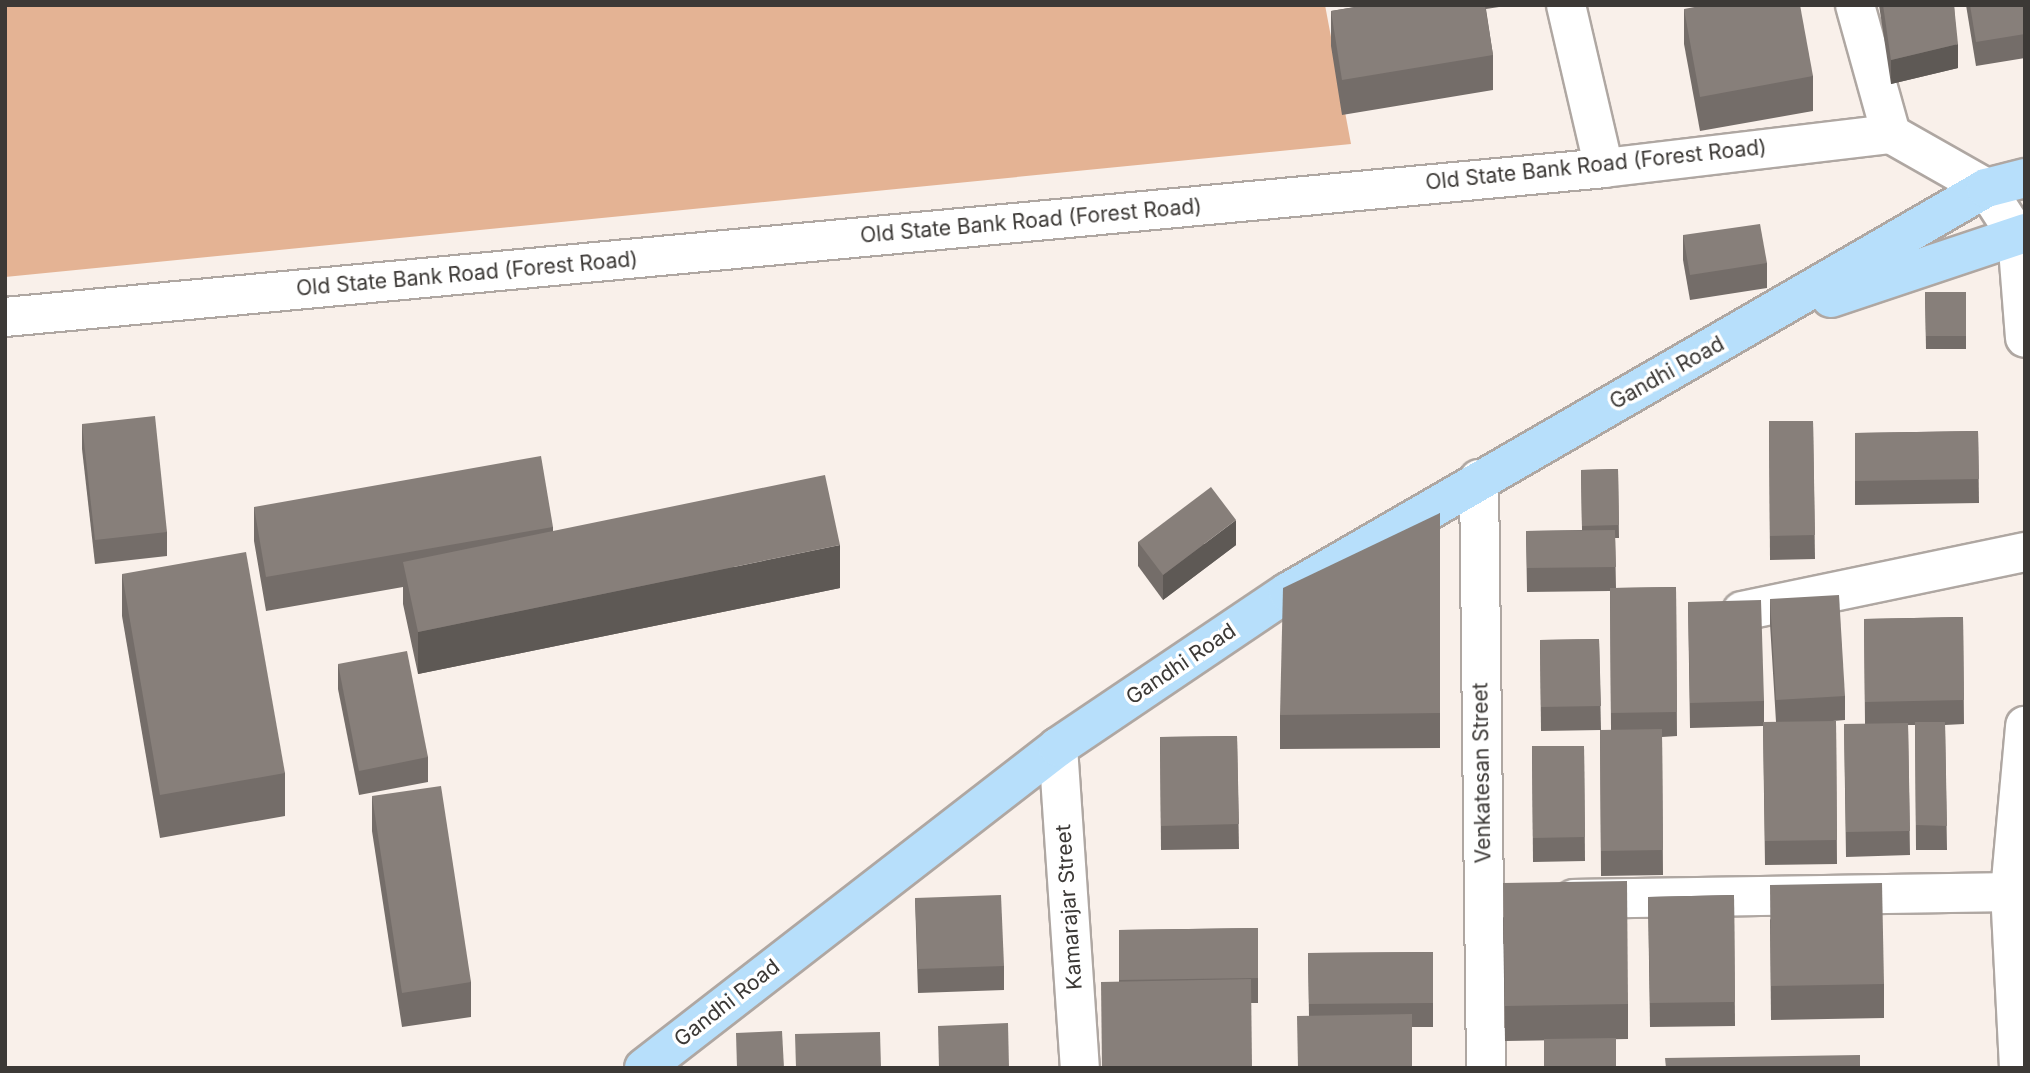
<!DOCTYPE html>
<style>
body{margin:0}
#map{position:relative;width:2030px;height:1073px;overflow:hidden;background:#f9f0ea;font-family:Inter,sans-serif}
div>[style]{position:absolute}
.forest>*{inset:0;background:#e4b394}
.roads{filter:drop-shadow(2px 0 #afa7a2) drop-shadow(-2px 0 #afa7a2) drop-shadow(0 2px #afa7a2) drop-shadow(0 -2px #afa7a2)}
.minor>*{height:38px;margin:-19px;padding:0 19px;transform-origin:19px;border-radius:19px;background:#fff}
.major>*{height:38px;margin:-19px;padding:0 19px;transform-origin:19px;border-radius:19px;background:#b7dffb}
.wall>*{inset:0;background:#746d69}
.shaded-wall>*{inset:0;background:#5e5955}
.building>*{inset:0;background:#877f7a}
span{translate:-50% -50%;white-space:nowrap;text-align:center;line-height:1.15;-webkit-text-stroke:7px #fff;paint-order:stroke}
.street-label{font-size:21px;color:#3c3936}
.frame{position:absolute;inset:0;border:7px solid #3c3936;pointer-events:none}
</style>
<div id="map">
<div class="forest">
<i style="clip-path:polygon(5px 5px,1325px 5px,1351px 144px,5px 277px)"></i>
</div>
<div class="roads">
<div class="minor">
<i style="left:1566px;top:5px;width:167px;rotate:76.9deg"></i>
<i style="left:1855px;top:5px;width:134px;rotate:74.4deg"></i>
<i style="left:5px;top:317px;width:1606px;rotate:-5.32deg"></i>
<i style="left:1604px;top:168px;width:289px;rotate:-6.8deg"></i>
<i style="left:1891px;top:134px;width:109px;rotate:29.6deg"></i>
<i style="left:1986px;top:188px;width:57px;rotate:57.1deg"></i>
<i style="left:2017px;top:236px;width:102px;rotate:85.5deg"></i>
<i style="left:1479px;top:479px;width:589px;rotate:89.32deg"></i>
<i style="left:1742px;top:611px;width:289px;rotate:-11.8deg"></i>
<i style="left:1058px;top:747px;width:322px;rotate:86.1deg"></i>
<i style="left:1574px;top:899px;width:436px;rotate:-0.9deg"></i>
<i style="left:2019px;top:1068px;width:176px;rotate:-92.9deg"></i>
<i style="left:2010px;top:892px;width:167px;rotate:-84.8deg"></i>
</div>
<div class="major">
<i style="left:1831px;top:298px;width:205px;rotate:-18.5deg"></i>
<i style="left:644px;top:1068px;width:524px;rotate:-37.79deg"></i>
<i style="left:1058px;top:747px;width:277px;rotate:-34deg"></i>
<i style="left:1288px;top:592px;width:806px;rotate:-30.06deg"></i>
<i style="left:1986px;top:188px;width:40px;rotate:-14.4deg"></i>
</div>
</div>
<div class="wall">
<i style="clip-path:polygon(1367px 5px,1499px 5px,1499px 7px,1486px 9px,1493px 55px,1493px 90px,1342px 115px,1331px 46px,1331px 11px)"></i>
<i style="clip-path:polygon(1879px 5px,1954px 5px,1958px 68px,1891px 84px)"></i>
<i style="clip-path:polygon(1966px 5px,2025px 5px,2025px 58px,1976px 66px)"></i>
<i style="clip-path:polygon(1684px 9px,1813px 76px,1813px 111px,1700px 131px,1684px 44px)"></i>
<i style="clip-path:polygon(1683px 235px,1767px 263px,1767px 288px,1690px 300px,1683px 260px)"></i>
<i style="clip-path:polygon(1925px 292px,1966px 292px,1966px 349px,1926px 349px)"></i>
<i style="clip-path:polygon(1769px 421px,1813px 421px,1815px 559px,1770px 560px)"></i>
<i style="clip-path:polygon(82px 424px,167px 532px,167px 556px,95px 564px,82px 449px)"></i>
<i style="clip-path:polygon(1978px 431px,1979px 503px,1855px 505px,1855px 433px)"></i>
<i style="clip-path:polygon(1618px 469px,1619px 538px,1615px 538px,1616px 588px,1676px 587px,1677px 736px,1662px 737px,1663px 875px,1601px 876px,1600px 730px,1611px 730px,1610px 591px,1527px 592px,1526px 531px,1582px 530px,1581px 470px)"></i>
<i style="clip-path:polygon(254px 507px,553px 527px,553px 531px,840px 588px,418px 674px,403px 604px,403px 587px,266px 611px,254px 541px)"></i>
<i style="clip-path:polygon(1440px 513px,1440px 748px,1280px 749px,1280px 715px)"></i>
<i style="clip-path:polygon(1138px 542px,1236px 545px,1163px 600px,1138px 566px)"></i>
<i style="clip-path:polygon(122px 574px,285px 773px,285px 816px,160px 838px,122px 616px)"></i>
<i style="clip-path:polygon(1770px 599px,1845px 696px,1845px 720px,1833px 721px,1836px 721px,1837px 864px,1765px 865px,1763px 726px,1690px 728px,1688px 602px,1764px 701px,1764px 722px,1776px 722px,1770px 624px)"></i>
<i style="clip-path:polygon(1963px 617px,1964px 724px,1945px 725px,1947px 850px,1916px 850px,1915px 725px,1908px 725px,1910px 855px,1846px 857px,1844px 724px,1865px 724px,1864px 619px)"></i>
<i style="clip-path:polygon(1599px 639px,1601px 730px,1541px 731px,1540px 640px)"></i>
<i style="clip-path:polygon(338px 664px,428px 757px,428px 782px,359px 795px,338px 689px)"></i>
<i style="clip-path:polygon(1237px 736px,1239px 849px,1161px 850px,1160px 737px)"></i>
<i style="clip-path:polygon(1532px 746px,1584px 746px,1585px 861px,1533px 862px)"></i>
<i style="clip-path:polygon(372px 796px,471px 982px,471px 1017px,402px 1027px,372px 831px)"></i>
<i style="clip-path:polygon(1734px 895px,1735px 1026px,1650px 1027px,1648px 897px)"></i>
<i style="clip-path:polygon(915px 898px,1004px 966px,1004px 990px,918px 993px)"></i>
<i style="clip-path:polygon(1503px 917px,1628px 1004px,1628px 1039px,1505px 1041px)"></i>
<i style="clip-path:polygon(1770px 919px,1884px 984px,1884px 1018px,1771px 1020px)"></i>
<i style="clip-path:polygon(1258px 928px,1258px 1003px,1251px 1003px,1119px 982px,1119px 930px)"></i>
<i style="clip-path:polygon(1433px 952px,1433px 1027px,1412px 1027px,1309px 1016px,1308px 953px)"></i>
</div>
<div class="shaded-wall">
<i style="clip-path:polygon(1958px 44px,1958px 68px,1891px 84px,1891px 60px)"></i>
<i style="clip-path:polygon(1236px 520px,1236px 545px,1163px 600px,1163px 575px)"></i>
<i style="clip-path:polygon(840px 545px,840px 588px,418px 674px,418px 632px)"></i>
</div>
<div class="building">
<i style="clip-path:polygon(1367px 5px,1485px 5px,1493px 55px,1342px 80px,1331px 11px)"></i>
<i style="clip-path:polygon(1705px 5px,1800px 5px,1813px 76px,1700px 97px,1684px 9px)"></i>
<i style="clip-path:polygon(1883px 5px,1954px 5px,1958px 44px,1891px 60px)"></i>
<i style="clip-path:polygon(1970px 5px,2025px 5px,2025px 34px,1976px 42px)"></i>
<i style="clip-path:polygon(1760px 224px,1767px 263px,1690px 275px,1683px 235px)"></i>
<i style="clip-path:polygon(1925px 292px,1966px 292px,1966px 336px,1926px 336px)"></i>
<i style="clip-path:polygon(155px 416px,167px 532px,95px 540px,82px 424px)"></i>
<i style="clip-path:polygon(1769px 421px,1813px 421px,1815px 535px,1770px 536px)"></i>
<i style="clip-path:polygon(1978px 431px,1979px 479px,1855px 481px,1855px 433px)"></i>
<i style="clip-path:polygon(541px 456px,553px 527px,266px 577px,254px 507px)"></i>
<i style="clip-path:polygon(1618px 469px,1619px 525px,1582px 526px,1581px 470px)"></i>
<i style="clip-path:polygon(825px 475px,840px 545px,418px 632px,403px 562px)"></i>
<i style="clip-path:polygon(1211px 487px,1236px 520px,1163px 575px,1138px 542px)"></i>
<i style="clip-path:polygon(1440px 513px,1440px 713px,1280px 715px,1283px 588px)"></i>
<i style="clip-path:polygon(1615px 530px,1616px 567px,1527px 568px,1526px 531px)"></i>
<i style="clip-path:polygon(246px 552px,285px 773px,160px 795px,122px 574px)"></i>
<i style="clip-path:polygon(1676px 587px,1677px 712px,1611px 713px,1610px 588px)"></i>
<i style="clip-path:polygon(1839px 595px,1845px 696px,1776px 700px,1770px 599px)"></i>
<i style="clip-path:polygon(1761px 600px,1764px 701px,1690px 703px,1688px 602px)"></i>
<i style="clip-path:polygon(1963px 617px,1964px 700px,1865px 702px,1864px 619px)"></i>
<i style="clip-path:polygon(1599px 639px,1601px 706px,1541px 707px,1540px 640px)"></i>
<i style="clip-path:polygon(407px 651px,428px 757px,359px 771px,338px 664px)"></i>
<i style="clip-path:polygon(1836px 721px,1837px 840px,1765px 841px,1763px 722px)"></i>
<i style="clip-path:polygon(1915px 722px,1945px 722px,1947px 826px,1916px 825px)"></i>
<i style="clip-path:polygon(1908px 723px,1910px 831px,1846px 832px,1844px 724px)"></i>
<i style="clip-path:polygon(1662px 729px,1663px 850px,1601px 851px,1600px 730px)"></i>
<i style="clip-path:polygon(1237px 736px,1239px 824px,1161px 826px,1160px 737px)"></i>
<i style="clip-path:polygon(1532px 746px,1584px 746px,1585px 837px,1533px 838px)"></i>
<i style="clip-path:polygon(441px 786px,471px 982px,402px 993px,372px 796px)"></i>
<i style="clip-path:polygon(1627px 881px,1628px 1004px,1505px 1006px,1503px 883px)"></i>
<i style="clip-path:polygon(1882px 883px,1884px 984px,1771px 986px,1770px 885px)"></i>
<i style="clip-path:polygon(1001px 895px,1004px 966px,918px 969px,915px 898px)"></i>
<i style="clip-path:polygon(1734px 895px,1735px 1002px,1650px 1003px,1648px 897px)"></i>
<i style="clip-path:polygon(1258px 928px,1258px 978px,1119px 980px,1119px 930px)"></i>
<i style="clip-path:polygon(1433px 952px,1433px 1003px,1309px 1004px,1308px 953px)"></i>
<i style="clip-path:polygon(1251px 979px,1252px 1068px,1102px 1068px,1101px 982px)"></i>
<i style="clip-path:polygon(1412px 1014px,1412px 1068px,1298px 1068px,1297px 1016px)"></i>
<i style="clip-path:polygon(1008px 1023px,1009px 1068px,939px 1068px,938px 1026px)"></i>
<i style="clip-path:polygon(782px 1031px,784px 1068px,737px 1068px,736px 1033px)"></i>
<i style="clip-path:polygon(880px 1032px,881px 1068px,796px 1068px,795px 1034px)"></i>
<i style="clip-path:polygon(1616px 1038px,1616px 1068px,1544px 1068px,1544px 1039px)"></i>
<i style="clip-path:polygon(1860px 1055px,1860px 1068px,1666px 1068px,1665px 1058px)"></i>
</div>
<div class="street-label">
<span style="left:1596px;top:165px;rotate:-6deg">Old State Bank Road (Forest Road)</span>
<span style="left:1031px;top:221px;rotate:-5deg">Old State Bank Road (Forest Road)</span>
<span style="left:467px;top:274px;rotate:-5deg">Old State Bank Road (Forest Road)</span>
<span style="left:1667px;top:373px;rotate:-29deg">Gandhi Road</span>
<span style="left:1181px;top:664px;rotate:-34deg">Gandhi Road</span>
<span style="left:1482px;top:773px;rotate:-91deg">Venkatesan Street</span>
<span style="left:1069px;top:907px;rotate:-94deg">Kamarajar Street</span>
<span style="left:727px;top:1003px;rotate:-38deg">Gandhi Road</span>
</div>
<div class="frame"></div>
</div>
